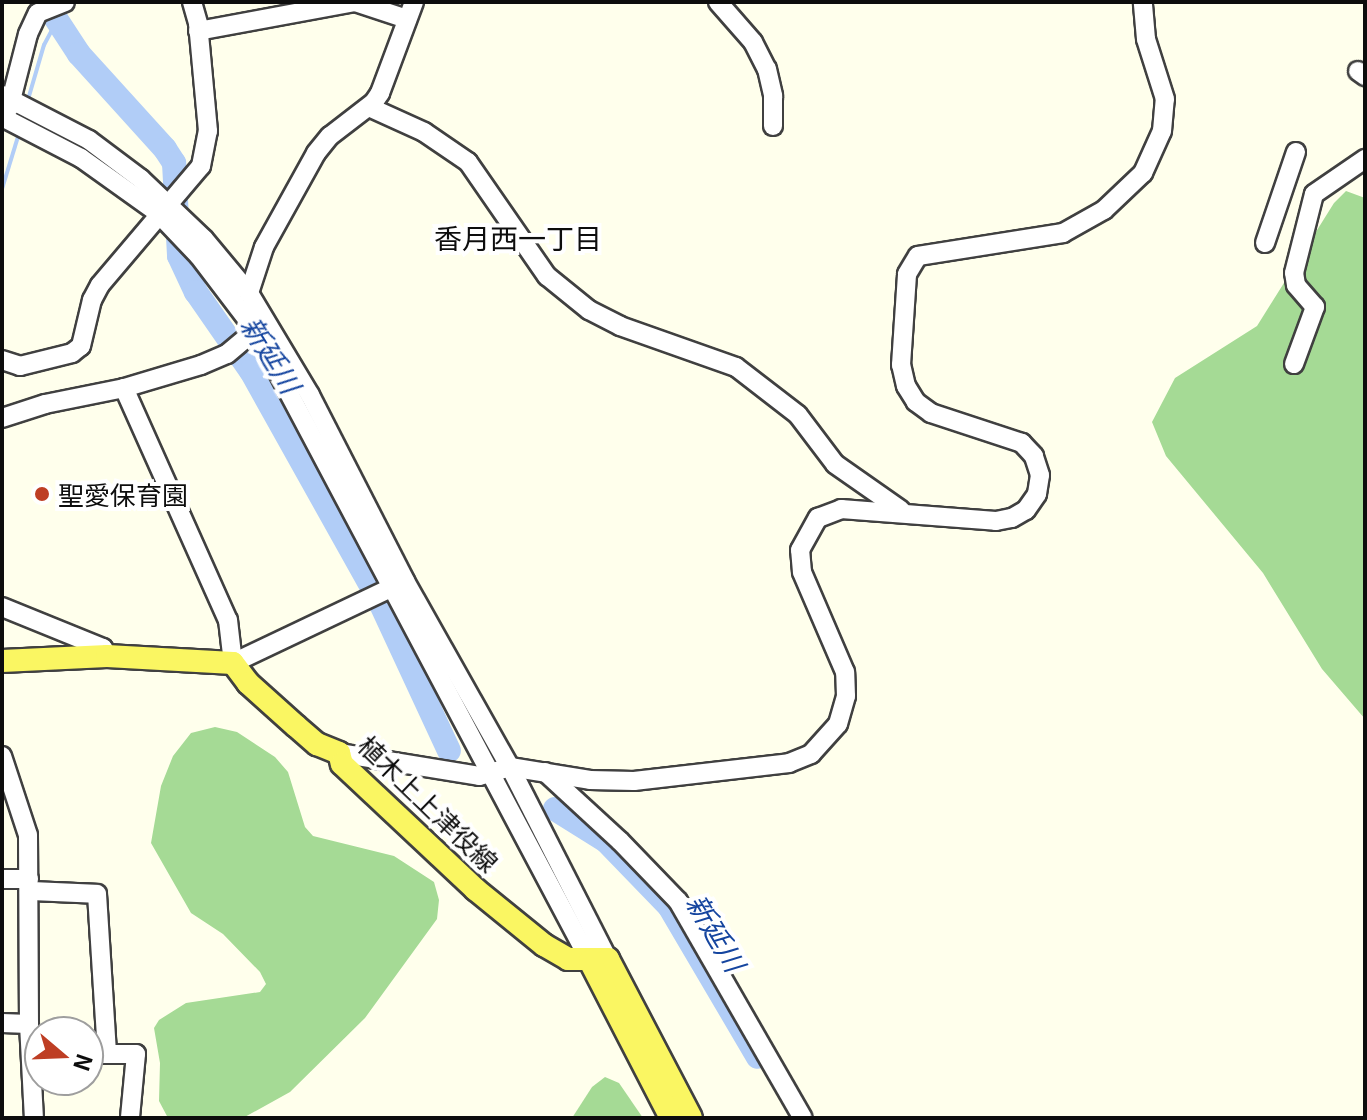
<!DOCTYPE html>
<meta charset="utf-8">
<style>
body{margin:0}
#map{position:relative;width:1367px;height:1120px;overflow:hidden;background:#ffffec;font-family:Georgia,"Noto Sans JP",serif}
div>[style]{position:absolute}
.forest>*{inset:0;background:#a5da95}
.stream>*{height:4px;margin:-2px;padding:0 2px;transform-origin:2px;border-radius:2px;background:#b1cdf7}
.river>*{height:24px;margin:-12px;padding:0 12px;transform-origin:12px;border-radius:12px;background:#b1cdf7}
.roads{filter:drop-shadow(2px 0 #404040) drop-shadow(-2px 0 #404040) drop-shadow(0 2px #404040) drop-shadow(0 -2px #404040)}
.minor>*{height:18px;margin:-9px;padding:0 9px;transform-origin:9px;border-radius:9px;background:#fff}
.major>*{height:22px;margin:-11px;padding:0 11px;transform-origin:11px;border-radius:11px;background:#faf662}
.dots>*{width:22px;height:22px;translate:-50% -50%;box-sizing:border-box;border:4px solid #fff;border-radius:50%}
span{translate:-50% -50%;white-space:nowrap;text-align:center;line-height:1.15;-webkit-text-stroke:8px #fff;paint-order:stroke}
.poi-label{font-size:26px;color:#0d0d0d}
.left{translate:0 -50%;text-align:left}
.street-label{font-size:26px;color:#0d0d0d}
.neighbourhood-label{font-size:28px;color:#0d0d0d}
.water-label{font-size:28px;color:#15459f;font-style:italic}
.frame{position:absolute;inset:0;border:4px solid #0d0d0d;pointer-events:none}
.north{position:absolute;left:24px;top:1016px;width:80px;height:80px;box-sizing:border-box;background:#fff;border:2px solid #9e9e9e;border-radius:50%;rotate:109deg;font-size:22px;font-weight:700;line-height:32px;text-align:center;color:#0d0d0d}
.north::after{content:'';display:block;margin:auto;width:28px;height:36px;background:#be3e24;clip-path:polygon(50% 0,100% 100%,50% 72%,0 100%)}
</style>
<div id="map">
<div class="forest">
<i style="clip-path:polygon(1346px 191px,1365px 198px,1365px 719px,1322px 669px,1263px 573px,1166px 456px,1152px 422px,1175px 378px,1257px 326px,1334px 203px)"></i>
<i style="clip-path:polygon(215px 727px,237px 732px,275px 757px,288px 772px,305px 827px,313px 836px,394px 856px,434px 882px,439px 900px,437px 919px,365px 1018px,290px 1092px,243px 1118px,168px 1118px,159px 1101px,160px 1063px,154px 1028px,159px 1020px,186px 1003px,260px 992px,266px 984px,260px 972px,223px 934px,191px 913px,151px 843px,161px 786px,173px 756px,191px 733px)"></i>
<i style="clip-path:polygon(605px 1077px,619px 1083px,643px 1118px,572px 1118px,592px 1087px)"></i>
</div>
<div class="stream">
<i style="left:27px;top:103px;width:60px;rotate:-73.7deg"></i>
<i style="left:44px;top:45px;width:27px;rotate:-62deg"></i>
<i style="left:2px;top:189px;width:62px;rotate:-73deg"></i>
</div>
<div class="river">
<i style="left:45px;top:2px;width:62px;rotate:56.8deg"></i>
<i style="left:79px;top:54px;width:128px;rotate:47.8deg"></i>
<i style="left:165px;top:149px;width:17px;rotate:57deg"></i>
<i style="left:174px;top:163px;width:93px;rotate:86.9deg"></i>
<i style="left:179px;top:256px;width:40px;rotate:65deg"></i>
<i style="left:196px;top:292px;width:96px;rotate:55.2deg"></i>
<i style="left:251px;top:371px;width:262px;rotate:60.8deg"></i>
<i style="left:379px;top:600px;width:166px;rotate:65.1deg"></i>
<i style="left:555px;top:809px;width:60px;rotate:32.1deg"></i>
<i style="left:606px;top:841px;width:91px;rotate:45.9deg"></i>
<i style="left:669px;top:906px;width:175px;rotate:59.5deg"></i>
</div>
<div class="roads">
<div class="minor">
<i style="left:718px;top:2px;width:53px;rotate:48.8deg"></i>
<i style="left:753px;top:42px;width:30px;rotate:63deg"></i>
<i style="left:767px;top:69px;width:28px;rotate:77deg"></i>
<i style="left:773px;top:96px;width:30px;rotate:90deg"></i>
<i style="left:198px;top:31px;width:160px;rotate:-10.5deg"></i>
<i style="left:355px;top:2px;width:55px;rotate:18.1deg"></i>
<i style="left:1358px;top:71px;width:9px;rotate:36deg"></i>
<i style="left:2px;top:95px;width:98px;rotate:27.3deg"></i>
<i style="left:89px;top:140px;width:65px;rotate:36.9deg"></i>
<i style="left:141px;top:179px;width:87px;rotate:43.6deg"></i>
<i style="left:204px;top:239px;width:70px;rotate:50.2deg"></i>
<i style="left:249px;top:293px;width:119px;rotate:59.1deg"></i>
<i style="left:310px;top:395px;width:209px;rotate:62.9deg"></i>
<i style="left:405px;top:581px;width:214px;rotate:60.6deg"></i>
<i style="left:510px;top:767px;width:216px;rotate:63deg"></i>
<i style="left:369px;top:107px;width:60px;rotate:24.4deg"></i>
<i style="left:424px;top:132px;width:53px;rotate:34.3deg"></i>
<i style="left:468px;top:162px;width:139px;rotate:55.3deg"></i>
<i style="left:547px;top:276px;width:54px;rotate:39deg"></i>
<i style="left:589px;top:310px;width:35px;rotate:27deg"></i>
<i style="left:620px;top:326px;width:123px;rotate:19.5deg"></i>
<i style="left:736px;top:367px;width:78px;rotate:37.7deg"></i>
<i style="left:798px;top:415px;width:61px;rotate:52.9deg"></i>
<i style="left:835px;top:464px;width:80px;rotate:34.9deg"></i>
<i style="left:9px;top:108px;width:76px;rotate:-75.6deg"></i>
<i style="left:28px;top:34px;width:23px;rotate:-65deg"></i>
<i style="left:38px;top:13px;width:29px;rotate:-22deg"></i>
<i style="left:2px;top:117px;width:89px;rotate:27.4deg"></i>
<i style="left:81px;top:158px;width:95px;rotate:35.5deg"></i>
<i style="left:158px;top:213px;width:59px;rotate:46.4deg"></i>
<i style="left:199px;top:256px;width:94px;rotate:52.8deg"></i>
<i style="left:256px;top:331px;width:713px;rotate:62.07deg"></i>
<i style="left:1265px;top:243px;width:96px;rotate:-71.2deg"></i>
<i style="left:249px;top:293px;width:48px;rotate:-71.9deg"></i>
<i style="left:264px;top:247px;width:107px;rotate:-61deg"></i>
<i style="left:316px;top:153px;width:22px;rotate:-51deg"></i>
<i style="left:330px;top:136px;width:56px;rotate:-37.7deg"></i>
<i style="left:374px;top:102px;width:11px;rotate:-56deg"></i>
<i style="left:380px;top:93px;width:97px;rotate:-69.5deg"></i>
<i style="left:2px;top:360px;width:19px;rotate:18deg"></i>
<i style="left:20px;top:366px;width:54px;rotate:-14deg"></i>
<i style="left:72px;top:353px;width:11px;rotate:-38deg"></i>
<i style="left:81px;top:346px;width:47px;rotate:-76.6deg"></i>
<i style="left:92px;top:300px;width:17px;rotate:-62deg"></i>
<i style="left:100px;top:285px;width:156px;rotate:-49.7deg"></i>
<i style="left:201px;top:166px;width:36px;rotate:-79deg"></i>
<i style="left:208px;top:131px;width:108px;rotate:-95.3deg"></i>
<i style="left:198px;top:23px;width:22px;rotate:-106deg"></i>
<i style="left:1294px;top:364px;width:61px;rotate:-69.8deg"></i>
<i style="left:1315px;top:307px;width:29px;rotate:-131deg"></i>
<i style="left:1296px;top:285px;width:12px;rotate:-99deg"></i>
<i style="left:1294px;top:273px;width:81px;rotate:-75.8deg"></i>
<i style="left:1314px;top:194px;width:62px;rotate:-34.5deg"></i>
<i style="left:124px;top:388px;width:254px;rotate:65.9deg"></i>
<i style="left:228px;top:620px;width:43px;rotate:83.4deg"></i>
<i style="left:233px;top:663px;width:184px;rotate:-25.4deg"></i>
<i style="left:2px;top:418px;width:45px;rotate:-18deg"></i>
<i style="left:45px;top:404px;width:81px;rotate:-11.4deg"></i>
<i style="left:124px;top:388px;width:80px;rotate:-16.6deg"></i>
<i style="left:201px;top:365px;width:28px;rotate:-23deg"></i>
<i style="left:227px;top:354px;width:50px;rotate:-40.1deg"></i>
<i style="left:2px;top:607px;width:109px;rotate:22.1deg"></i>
<i style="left:103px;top:648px;width:9px;rotate:63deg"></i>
<i style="left:339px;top:753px;width:142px;rotate:9.3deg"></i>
<i style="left:479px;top:776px;width:32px;rotate:-16deg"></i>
<i style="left:510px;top:767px;width:81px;rotate:9.2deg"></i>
<i style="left:590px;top:780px;width:44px;rotate:1.3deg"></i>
<i style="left:634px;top:781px;width:156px;rotate:-6.6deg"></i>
<i style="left:789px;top:763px;width:24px;rotate:-22deg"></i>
<i style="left:811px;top:754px;width:40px;rotate:-48deg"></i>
<i style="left:838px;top:724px;width:29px;rotate:-74deg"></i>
<i style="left:846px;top:696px;width:24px;rotate:-92deg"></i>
<i style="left:845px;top:672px;width:109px;rotate:-113.3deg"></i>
<i style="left:802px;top:572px;width:22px;rotate:-95deg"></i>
<i style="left:800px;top:550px;width:37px;rotate:-61deg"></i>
<i style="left:818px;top:518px;width:25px;rotate:-21deg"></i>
<i style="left:841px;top:509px;width:155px;rotate:4.4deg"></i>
<i style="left:996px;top:521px;width:16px;rotate:-11deg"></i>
<i style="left:1012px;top:518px;width:16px;rotate:-30deg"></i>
<i style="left:1026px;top:510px;width:19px;rotate:-55deg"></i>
<i style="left:1037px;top:494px;width:19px;rotate:-81deg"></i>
<i style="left:1040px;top:475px;width:20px;rotate:-108deg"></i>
<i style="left:1034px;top:456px;width:18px;rotate:-133deg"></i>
<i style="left:1022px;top:443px;width:96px;rotate:-161.8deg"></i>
<i style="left:931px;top:413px;width:19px;rotate:-144deg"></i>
<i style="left:916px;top:402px;width:19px;rotate:-122deg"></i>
<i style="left:906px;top:386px;width:22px;rotate:-103deg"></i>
<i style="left:901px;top:365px;width:91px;rotate:-86.2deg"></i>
<i style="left:907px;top:274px;width:21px;rotate:-59deg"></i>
<i style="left:918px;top:256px;width:147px;rotate:-9deg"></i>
<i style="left:1063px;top:233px;width:47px;rotate:-29.3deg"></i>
<i style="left:1104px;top:210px;width:54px;rotate:-43.5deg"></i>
<i style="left:1143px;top:173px;width:46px;rotate:-65.7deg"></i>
<i style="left:1162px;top:131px;width:32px;rotate:-85deg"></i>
<i style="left:1165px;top:99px;width:63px;rotate:-107.6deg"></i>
<i style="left:1146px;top:39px;width:37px;rotate:-95deg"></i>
<i style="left:2px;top:756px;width:83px;rotate:71.8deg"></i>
<i style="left:28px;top:835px;width:189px;rotate:89.7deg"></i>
<i style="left:29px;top:1024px;width:94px;rotate:87deg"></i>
<i style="left:545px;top:772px;width:102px;rotate:42.6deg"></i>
<i style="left:620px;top:841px;width:83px;rotate:46deg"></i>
<i style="left:678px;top:901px;width:250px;rotate:60.1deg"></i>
<i style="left:2px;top:879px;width:27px"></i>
<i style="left:29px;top:891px;width:68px;rotate:2.5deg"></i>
<i style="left:97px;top:894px;width:160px;rotate:86.4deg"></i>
<i style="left:2px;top:1023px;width:27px;rotate:2deg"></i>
<i style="left:88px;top:1054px;width:48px"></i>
<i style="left:136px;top:1054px;width:64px;rotate:95.4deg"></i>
</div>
<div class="major">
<i style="left:2px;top:661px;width:105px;rotate:-2.7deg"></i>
<i style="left:107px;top:656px;width:126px;rotate:3.2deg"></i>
<i style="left:233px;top:663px;width:25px;rotate:53deg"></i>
<i style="left:248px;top:683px;width:64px;rotate:41.9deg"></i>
<i style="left:296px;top:726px;width:28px;rotate:41deg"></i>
<i style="left:317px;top:744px;width:24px;rotate:22deg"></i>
<i style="left:339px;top:753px;width:11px;rotate:75deg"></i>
<i style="left:342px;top:764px;width:183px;rotate:43.2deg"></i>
<i style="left:475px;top:889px;width:89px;rotate:39.1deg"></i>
<i style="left:544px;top:945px;width:28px;rotate:30deg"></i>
<i style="left:568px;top:959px;width:40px"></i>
<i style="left:608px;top:959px;width:179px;rotate:62.4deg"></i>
<i style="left:590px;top:961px;width:177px;rotate:62.7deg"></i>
</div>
</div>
<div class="dots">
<i style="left:42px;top:494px;background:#be3e24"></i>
</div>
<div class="poi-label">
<span class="left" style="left:58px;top:494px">聖愛保育園</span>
</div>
<div class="street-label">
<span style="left:429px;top:803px;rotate:44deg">植木上上津役線</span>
</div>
<div class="neighbourhood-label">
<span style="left:518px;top:237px">香月西一丁目</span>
</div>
<div class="water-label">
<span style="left:272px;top:354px;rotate:58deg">新延川</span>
<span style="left:717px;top:932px;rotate:59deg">新延川</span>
</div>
<div class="frame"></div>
<div class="north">N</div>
</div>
